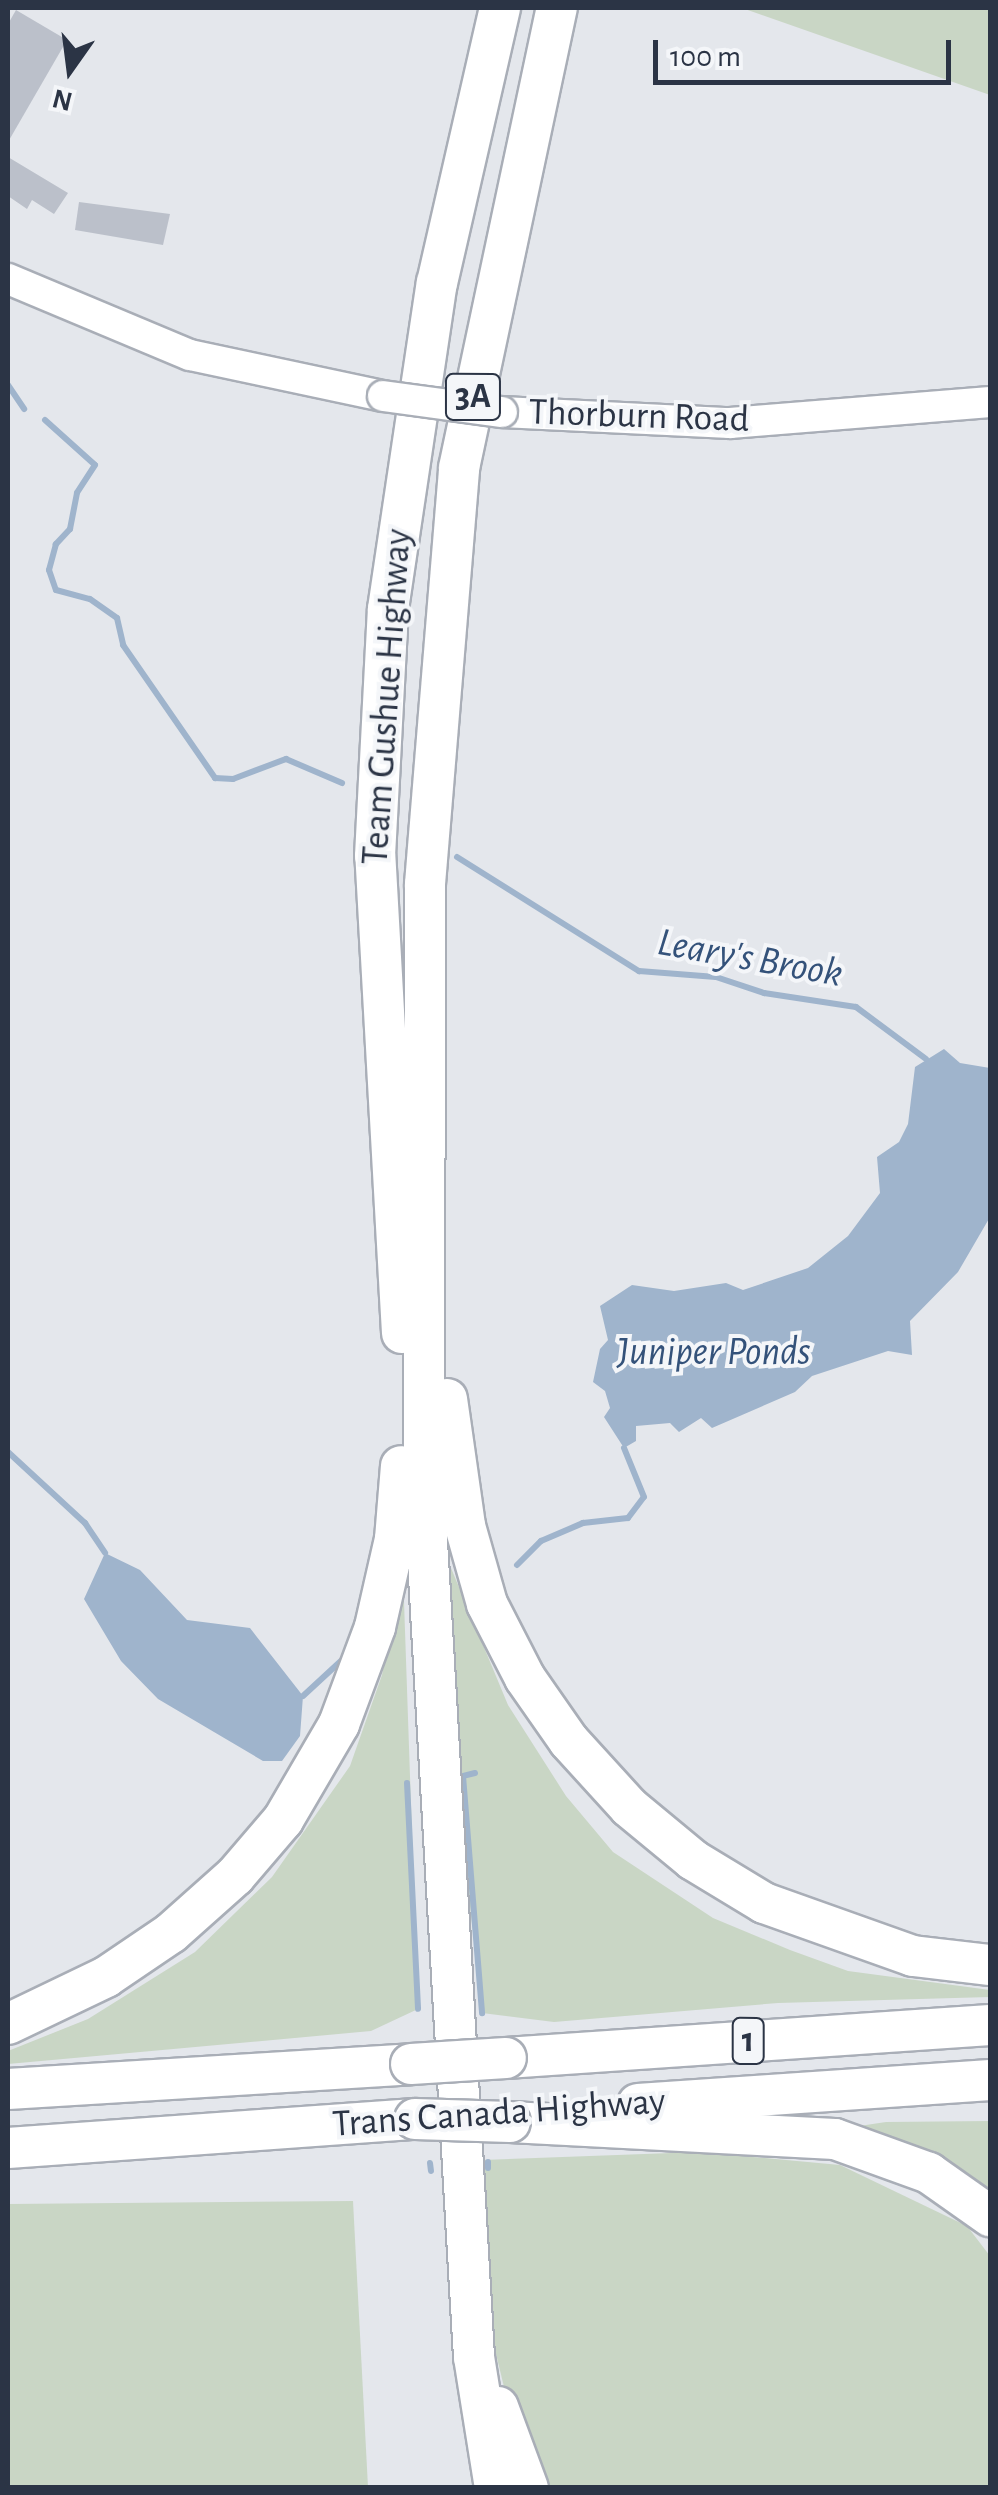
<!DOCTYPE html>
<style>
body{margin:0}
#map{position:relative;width:998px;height:2495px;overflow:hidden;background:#e4e7ec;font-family:"Alegreya Sans",sans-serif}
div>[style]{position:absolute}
.green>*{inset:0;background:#c9d6c5}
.water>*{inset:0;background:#9fb4cc}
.stream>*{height:6px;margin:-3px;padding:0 3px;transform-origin:3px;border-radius:3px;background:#9fb4cc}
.building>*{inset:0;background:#bbc0ca}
.roads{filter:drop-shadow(2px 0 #a9aeb7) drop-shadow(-2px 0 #a9aeb7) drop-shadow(0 2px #a9aeb7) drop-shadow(0 -2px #a9aeb7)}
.secondary>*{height:30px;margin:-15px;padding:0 15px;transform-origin:15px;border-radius:15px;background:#fff}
.motorway>*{height:40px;margin:-20px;padding:0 20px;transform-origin:20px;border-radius:20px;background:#fff}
.bridges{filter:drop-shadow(2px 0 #a9aeb7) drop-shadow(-2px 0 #a9aeb7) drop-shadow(0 2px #a9aeb7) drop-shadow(0 -2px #a9aeb7)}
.secondary-bridge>*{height:30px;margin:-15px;padding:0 15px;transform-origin:15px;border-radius:15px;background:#fff}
.motorway-bridge>*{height:40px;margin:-20px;padding:0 20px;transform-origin:20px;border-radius:20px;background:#fff}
span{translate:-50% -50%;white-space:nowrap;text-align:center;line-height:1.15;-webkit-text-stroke:8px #f4f6f9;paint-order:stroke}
.shield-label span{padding:2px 8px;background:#f4f6f9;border:2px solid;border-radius:8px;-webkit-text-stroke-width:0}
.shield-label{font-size:35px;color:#2b3445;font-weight:700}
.street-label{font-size:38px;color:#2b3445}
.water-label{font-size:40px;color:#34527a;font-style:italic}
.frame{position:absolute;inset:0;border:10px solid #2b3445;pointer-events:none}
.north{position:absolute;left:20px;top:20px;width:100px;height:100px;-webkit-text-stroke:8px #f4f6f9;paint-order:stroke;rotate:194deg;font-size:28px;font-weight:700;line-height:40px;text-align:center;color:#2b3445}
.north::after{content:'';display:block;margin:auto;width:35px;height:45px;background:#2b3445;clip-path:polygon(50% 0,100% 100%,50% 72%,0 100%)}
.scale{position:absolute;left:653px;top:40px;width:298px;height:45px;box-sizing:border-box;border:5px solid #2b3445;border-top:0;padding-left:12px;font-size:30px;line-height:35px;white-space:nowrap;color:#2b3445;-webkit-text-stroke:8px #f4f6f9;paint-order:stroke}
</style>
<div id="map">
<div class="green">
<i style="clip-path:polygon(742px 8px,990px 8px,990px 95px)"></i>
<i style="clip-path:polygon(451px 1568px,508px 1705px,566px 1796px,613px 1852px,713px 1918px,790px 1950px,848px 1971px,990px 1990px,990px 1997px,778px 2003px,554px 2022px,482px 2013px,461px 1826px,446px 1573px)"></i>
<i style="clip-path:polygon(403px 1572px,418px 2009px,371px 2031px,8px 2064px,8px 2051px,88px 2019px,195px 1952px,272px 1877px,350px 1766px,382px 1675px)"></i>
<i style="clip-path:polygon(990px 2121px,990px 2199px,846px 2128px,886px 2122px)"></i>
<i style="clip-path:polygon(699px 2152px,840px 2165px,967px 2226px,990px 2256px,990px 2487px,539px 2487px,512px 2420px,489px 2325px,482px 2160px)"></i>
<i style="clip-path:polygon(353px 2201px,368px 2487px,8px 2487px,8px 2204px)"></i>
</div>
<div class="water">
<i style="clip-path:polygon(944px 1049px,960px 1063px,990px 1068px,990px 1217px,958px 1272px,910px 1321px,912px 1355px,888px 1351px,812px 1376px,795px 1392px,712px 1428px,701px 1418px,679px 1432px,670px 1423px,636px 1426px,636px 1441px,624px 1448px,604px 1417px,610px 1408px,605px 1391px,593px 1382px,600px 1349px,608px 1340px,600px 1306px,632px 1285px,674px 1291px,726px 1283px,743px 1290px,808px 1268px,848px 1236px,880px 1193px,877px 1157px,899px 1142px,908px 1124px,915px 1067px)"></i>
<i style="clip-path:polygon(105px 1553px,140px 1570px,187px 1620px,250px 1628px,303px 1696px,300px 1736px,282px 1761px,263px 1761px,158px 1699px,121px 1661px,84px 1599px)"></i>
</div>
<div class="stream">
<i style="left:8px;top:385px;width:29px;rotate:56deg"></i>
<i style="left:45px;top:420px;width:67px;rotate:42deg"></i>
<i style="left:95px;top:465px;width:33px;rotate:123deg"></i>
<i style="left:77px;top:493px;width:37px;rotate:101deg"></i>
<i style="left:70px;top:529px;width:21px;rotate:133deg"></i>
<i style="left:56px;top:544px;width:27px;rotate:105deg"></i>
<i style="left:49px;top:570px;width:21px;rotate:71deg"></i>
<i style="left:56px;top:590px;width:35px;rotate:15deg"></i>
<i style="left:90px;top:599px;width:33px;rotate:35deg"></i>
<i style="left:117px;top:618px;width:28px;rotate:77deg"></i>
<i style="left:123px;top:645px;width:162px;rotate:55.3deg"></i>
<i style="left:215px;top:778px;width:18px;rotate:3deg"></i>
<i style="left:233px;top:779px;width:57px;rotate:-20.7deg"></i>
<i style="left:286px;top:759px;width:61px;rotate:23.2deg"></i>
<i style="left:457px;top:857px;width:215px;rotate:32.1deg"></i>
<i style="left:639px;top:971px;width:77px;rotate:4.5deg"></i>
<i style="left:716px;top:977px;width:51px;rotate:18.4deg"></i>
<i style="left:764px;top:993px;width:93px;rotate:8.7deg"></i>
<i style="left:856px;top:1007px;width:87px;rotate:36.6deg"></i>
<i style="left:8px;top:1452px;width:105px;rotate:42.7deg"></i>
<i style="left:85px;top:1523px;width:36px;rotate:56deg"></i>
<i style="left:517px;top:1565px;width:34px;rotate:-45deg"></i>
<i style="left:541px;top:1541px;width:46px;rotate:-23.2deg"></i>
<i style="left:583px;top:1523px;width:45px;rotate:-6.3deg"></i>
<i style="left:628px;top:1518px;width:26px;rotate:-53deg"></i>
<i style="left:644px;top:1497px;width:53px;rotate:-112.2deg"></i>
<i style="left:303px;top:1696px;width:53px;rotate:-42.7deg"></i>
<i style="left:475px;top:1773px;width:12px;rotate:166deg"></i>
<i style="left:463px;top:1776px;width:238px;rotate:85.4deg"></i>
<i style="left:407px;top:1783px;width:226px;rotate:87.2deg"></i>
<i style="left:488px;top:2162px;width:6px;rotate:90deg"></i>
<i style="left:430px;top:2163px;width:8px;rotate:83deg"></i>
</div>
<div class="building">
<i style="clip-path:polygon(16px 10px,67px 40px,8px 142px,8px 24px)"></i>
<i style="clip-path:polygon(8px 157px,68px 193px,54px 214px,32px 200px,27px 209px,8px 196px)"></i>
<i style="clip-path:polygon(79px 202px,170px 214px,163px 245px,75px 230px)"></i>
</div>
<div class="roads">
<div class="secondary">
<i style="left:8px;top:279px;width:197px;rotate:22.7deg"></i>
<i style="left:190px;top:355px;width:197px;rotate:12deg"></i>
<i style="left:502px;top:412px;width:228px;rotate:2.8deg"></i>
<i style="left:730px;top:423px;width:261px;rotate:-4.6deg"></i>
</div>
<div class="motorway">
<i style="left:402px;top:1333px;width:478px;rotate:-93.2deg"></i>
<i style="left:375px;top:856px;width:247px;rotate:-87deg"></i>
<i style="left:388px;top:609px;width:330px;rotate:-81.5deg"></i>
<i style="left:437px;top:283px;width:282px;rotate:-77.1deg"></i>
<i style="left:447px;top:1399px;width:128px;rotate:81.9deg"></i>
<i style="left:465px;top:1526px;width:81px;rotate:74.2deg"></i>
<i style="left:487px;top:1604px;width:83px;rotate:62.8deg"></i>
<i style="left:525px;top:1678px;width:77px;rotate:55.1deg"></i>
<i style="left:569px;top:1741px;width:89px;rotate:47.7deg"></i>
<i style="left:629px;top:1807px;width:83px;rotate:39.6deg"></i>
<i style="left:693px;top:1860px;width:83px;rotate:31.2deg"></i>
<i style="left:764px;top:1903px;width:158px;rotate:19.6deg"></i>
<i style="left:913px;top:1956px;width:78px;rotate:6.7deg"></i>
<i style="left:8px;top:2024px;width:109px;rotate:-25.6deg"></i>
<i style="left:106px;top:1977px;width:78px;rotate:-34.1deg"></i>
<i style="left:171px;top:1933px;width:86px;rotate:-41.7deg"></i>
<i style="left:235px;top:1876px;width:74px;rotate:-49.4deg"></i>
<i style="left:283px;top:1820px;width:111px;rotate:-59.7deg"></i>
<i style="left:339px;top:1724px;width:103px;rotate:-69.6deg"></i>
<i style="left:375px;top:1627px;width:90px;rotate:-77.2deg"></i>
<i style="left:395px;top:1539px;width:73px;rotate:-85.3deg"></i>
<i style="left:506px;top:2058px;width:485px;rotate:-3.9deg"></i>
<i style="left:8px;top:2089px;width:404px;rotate:-3.5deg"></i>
<i style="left:638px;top:2104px;width:353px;rotate:-3.9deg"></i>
<i style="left:510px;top:2122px;width:325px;rotate:3deg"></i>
<i style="left:835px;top:2139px;width:100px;rotate:19.9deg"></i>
<i style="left:929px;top:2173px;width:75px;rotate:35.2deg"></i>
<i style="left:8px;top:2148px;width:408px;rotate:-4.1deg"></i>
<i style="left:498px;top:2407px;width:86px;rotate:69.7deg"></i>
<i style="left:495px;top:2488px;width:133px;rotate:-99.1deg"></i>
<i style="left:474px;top:2357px;width:867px;rotate:-93.3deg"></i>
<i style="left:424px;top:1491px;width:607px;rotate:-89.91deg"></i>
<i style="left:425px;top:884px;width:417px;rotate:-85.3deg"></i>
<i style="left:459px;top:468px;width:470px;rotate:-78deg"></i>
</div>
</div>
<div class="bridges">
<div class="secondary-bridge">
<i style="left:383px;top:396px;width:120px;rotate:7.7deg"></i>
</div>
<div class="motorway-bridge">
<i style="left:411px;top:2064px;width:95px;rotate:-3.6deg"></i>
<i style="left:415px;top:2119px;width:95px;rotate:1.8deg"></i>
</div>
</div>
<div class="shield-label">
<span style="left:473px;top:397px">3A</span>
<span style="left:748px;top:2041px">1</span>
</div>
<div class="street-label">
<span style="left:639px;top:417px;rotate:2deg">Thorburn Road</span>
<span style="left:388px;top:697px;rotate:-86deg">Team Gushue Highway</span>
<span style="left:499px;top:2114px;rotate:-4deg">Trans Canada Highway</span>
</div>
<div class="water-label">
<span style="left:750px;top:958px;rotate:10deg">Leary's Brook</span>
<span style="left:714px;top:1352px">Juniper Ponds</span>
</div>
<div class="frame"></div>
<div class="north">N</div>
<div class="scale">100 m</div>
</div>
